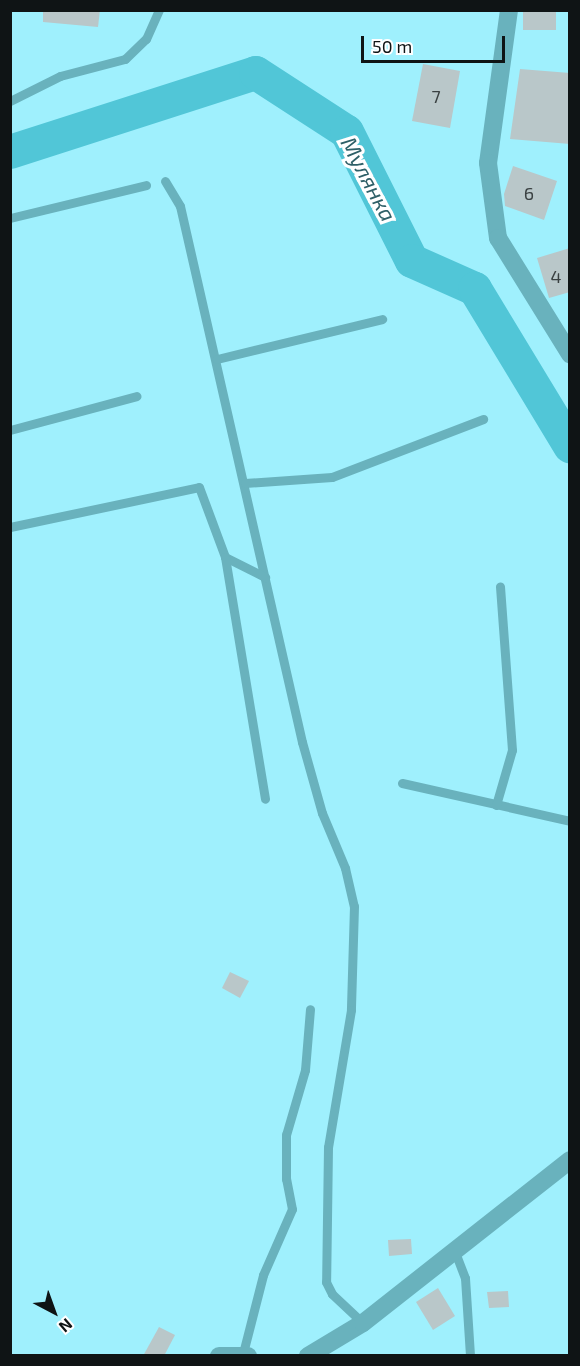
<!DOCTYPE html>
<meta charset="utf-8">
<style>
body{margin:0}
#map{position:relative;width:580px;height:1366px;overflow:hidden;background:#eaf9fc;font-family:"Exo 2",sans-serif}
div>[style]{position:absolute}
.green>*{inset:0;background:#9ff0fd}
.river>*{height:34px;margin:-17px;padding:0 17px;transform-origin:17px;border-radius:17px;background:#51c6d7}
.building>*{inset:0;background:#b9c7c9}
.service>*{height:9px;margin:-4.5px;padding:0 4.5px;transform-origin:4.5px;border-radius:4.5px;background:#69b2bd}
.minor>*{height:18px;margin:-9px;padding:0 9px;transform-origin:9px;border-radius:9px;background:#69b2bd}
span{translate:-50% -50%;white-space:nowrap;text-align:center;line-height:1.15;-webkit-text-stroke:6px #fff;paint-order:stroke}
.number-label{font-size:18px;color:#3a4142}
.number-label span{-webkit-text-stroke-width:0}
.water-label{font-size:22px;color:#2f6068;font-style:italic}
.frame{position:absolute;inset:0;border:12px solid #0f1415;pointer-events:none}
.north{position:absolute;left:24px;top:1282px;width:60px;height:60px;-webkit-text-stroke:4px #fff;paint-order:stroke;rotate:139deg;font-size:16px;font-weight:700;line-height:24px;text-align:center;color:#0f1415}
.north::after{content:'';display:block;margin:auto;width:21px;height:27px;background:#0f1415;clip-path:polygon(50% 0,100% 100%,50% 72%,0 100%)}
.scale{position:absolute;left:361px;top:36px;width:144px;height:27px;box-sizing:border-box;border:3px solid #0f1415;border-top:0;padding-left:8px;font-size:18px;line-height:21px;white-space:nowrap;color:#0f1415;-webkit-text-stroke:4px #fff;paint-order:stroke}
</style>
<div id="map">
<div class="green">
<i style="clip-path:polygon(11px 11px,569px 11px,569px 1355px,11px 1355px)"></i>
</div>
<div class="river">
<i style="left:10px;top:152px;width:258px;rotate:-17.8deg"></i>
<i style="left:256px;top:73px;width:108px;rotate:33deg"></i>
<i style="left:347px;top:132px;width:144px;rotate:63.3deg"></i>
<i style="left:412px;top:261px;width:69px;rotate:24deg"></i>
<i style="left:475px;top:289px;width:184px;rotate:58.8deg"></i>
</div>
<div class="building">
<i style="clip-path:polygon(43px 10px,100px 10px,98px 27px,43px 22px)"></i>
<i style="clip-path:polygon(523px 10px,556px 10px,556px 30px,523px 30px)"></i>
<i style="clip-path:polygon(423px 64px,460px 71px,450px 128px,412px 121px)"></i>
<i style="clip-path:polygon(520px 69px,570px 73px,570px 144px,510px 139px)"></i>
<i style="clip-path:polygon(513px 166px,557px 181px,544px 220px,505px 206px,504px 194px)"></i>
<i style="clip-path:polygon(570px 248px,570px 292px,549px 298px,537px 258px)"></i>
<i style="clip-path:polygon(230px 972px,249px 981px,240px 998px,222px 988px)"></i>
<i style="clip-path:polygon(411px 1239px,412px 1254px,389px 1256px,388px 1240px)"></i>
<i style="clip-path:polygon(438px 1288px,455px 1316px,433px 1330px,416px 1302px)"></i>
<i style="clip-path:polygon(508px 1291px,509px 1307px,489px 1308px,487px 1292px)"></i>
<i style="clip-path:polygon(159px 1327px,175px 1335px,164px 1356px,143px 1356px)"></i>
</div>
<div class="service">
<i style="left:10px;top:101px;width:56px;rotate:-26.6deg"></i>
<i style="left:60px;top:76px;width:67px;rotate:-14.7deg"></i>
<i style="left:125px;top:59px;width:29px;rotate:-44deg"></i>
<i style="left:146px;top:39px;width:32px;rotate:-66deg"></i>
<i style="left:165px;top:181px;width:29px;rotate:59deg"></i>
<i style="left:180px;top:206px;width:550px;rotate:77.18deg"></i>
<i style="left:302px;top:742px;width:74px;rotate:74.3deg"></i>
<i style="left:322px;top:813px;width:60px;rotate:67.3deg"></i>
<i style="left:345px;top:868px;width:39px;rotate:77deg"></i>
<i style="left:354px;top:906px;width:104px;rotate:91.7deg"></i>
<i style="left:351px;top:1010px;width:139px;rotate:99.5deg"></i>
<i style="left:328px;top:1147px;width:135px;rotate:90.8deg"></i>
<i style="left:326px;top:1282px;width:13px;rotate:63deg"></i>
<i style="left:332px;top:1294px;width:42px;rotate:43.1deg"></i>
<i style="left:10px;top:218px;width:140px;rotate:-13.6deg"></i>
<i style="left:217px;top:359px;width:170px;rotate:-13.6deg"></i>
<i style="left:10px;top:430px;width:131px;rotate:-15deg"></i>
<i style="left:245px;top:483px;width:87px;rotate:-3.9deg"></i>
<i style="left:332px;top:477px;width:162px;rotate:-21deg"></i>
<i style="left:10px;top:527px;width:193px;rotate:-11.9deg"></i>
<i style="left:199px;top:487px;width:75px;rotate:69.6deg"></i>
<i style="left:225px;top:557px;width:45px;rotate:26.6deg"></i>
<i style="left:225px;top:557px;width:245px;rotate:80.6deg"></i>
<i style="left:402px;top:783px;width:172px;rotate:12.7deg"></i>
<i style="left:496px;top:805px;width:57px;rotate:-73.8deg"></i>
<i style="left:512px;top:750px;width:164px;rotate:-94.2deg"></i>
<i style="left:455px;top:1252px;width:28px;rotate:69deg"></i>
<i style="left:465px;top:1278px;width:78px;rotate:86.3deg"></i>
<i style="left:243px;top:1353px;width:81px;rotate:-75.6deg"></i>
<i style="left:263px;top:1275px;width:72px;rotate:-66.3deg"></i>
<i style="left:292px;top:1209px;width:31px;rotate:-101deg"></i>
<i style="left:286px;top:1179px;width:44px;rotate:-90deg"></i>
<i style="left:286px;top:1135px;width:68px;rotate:-73.7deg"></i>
<i style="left:305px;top:1070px;width:61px;rotate:-85.3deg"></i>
</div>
<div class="minor">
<i style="left:509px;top:10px;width:154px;rotate:97.8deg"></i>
<i style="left:488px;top:163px;width:76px;rotate:82.4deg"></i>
<i style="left:498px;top:238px;width:137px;rotate:58.2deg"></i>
<i style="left:219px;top:1356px;width:29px"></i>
<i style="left:308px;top:1356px;width:64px;rotate:-31deg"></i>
<i style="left:363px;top:1323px;width:263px;rotate:-38.2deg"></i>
</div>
<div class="number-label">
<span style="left:436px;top:96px">7</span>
<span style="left:529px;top:193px">6</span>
<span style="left:556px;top:276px">4</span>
</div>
<div class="water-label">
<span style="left:369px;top:179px;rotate:62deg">Мулянка</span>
</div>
<div class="frame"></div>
<div class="north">N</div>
<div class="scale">50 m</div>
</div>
